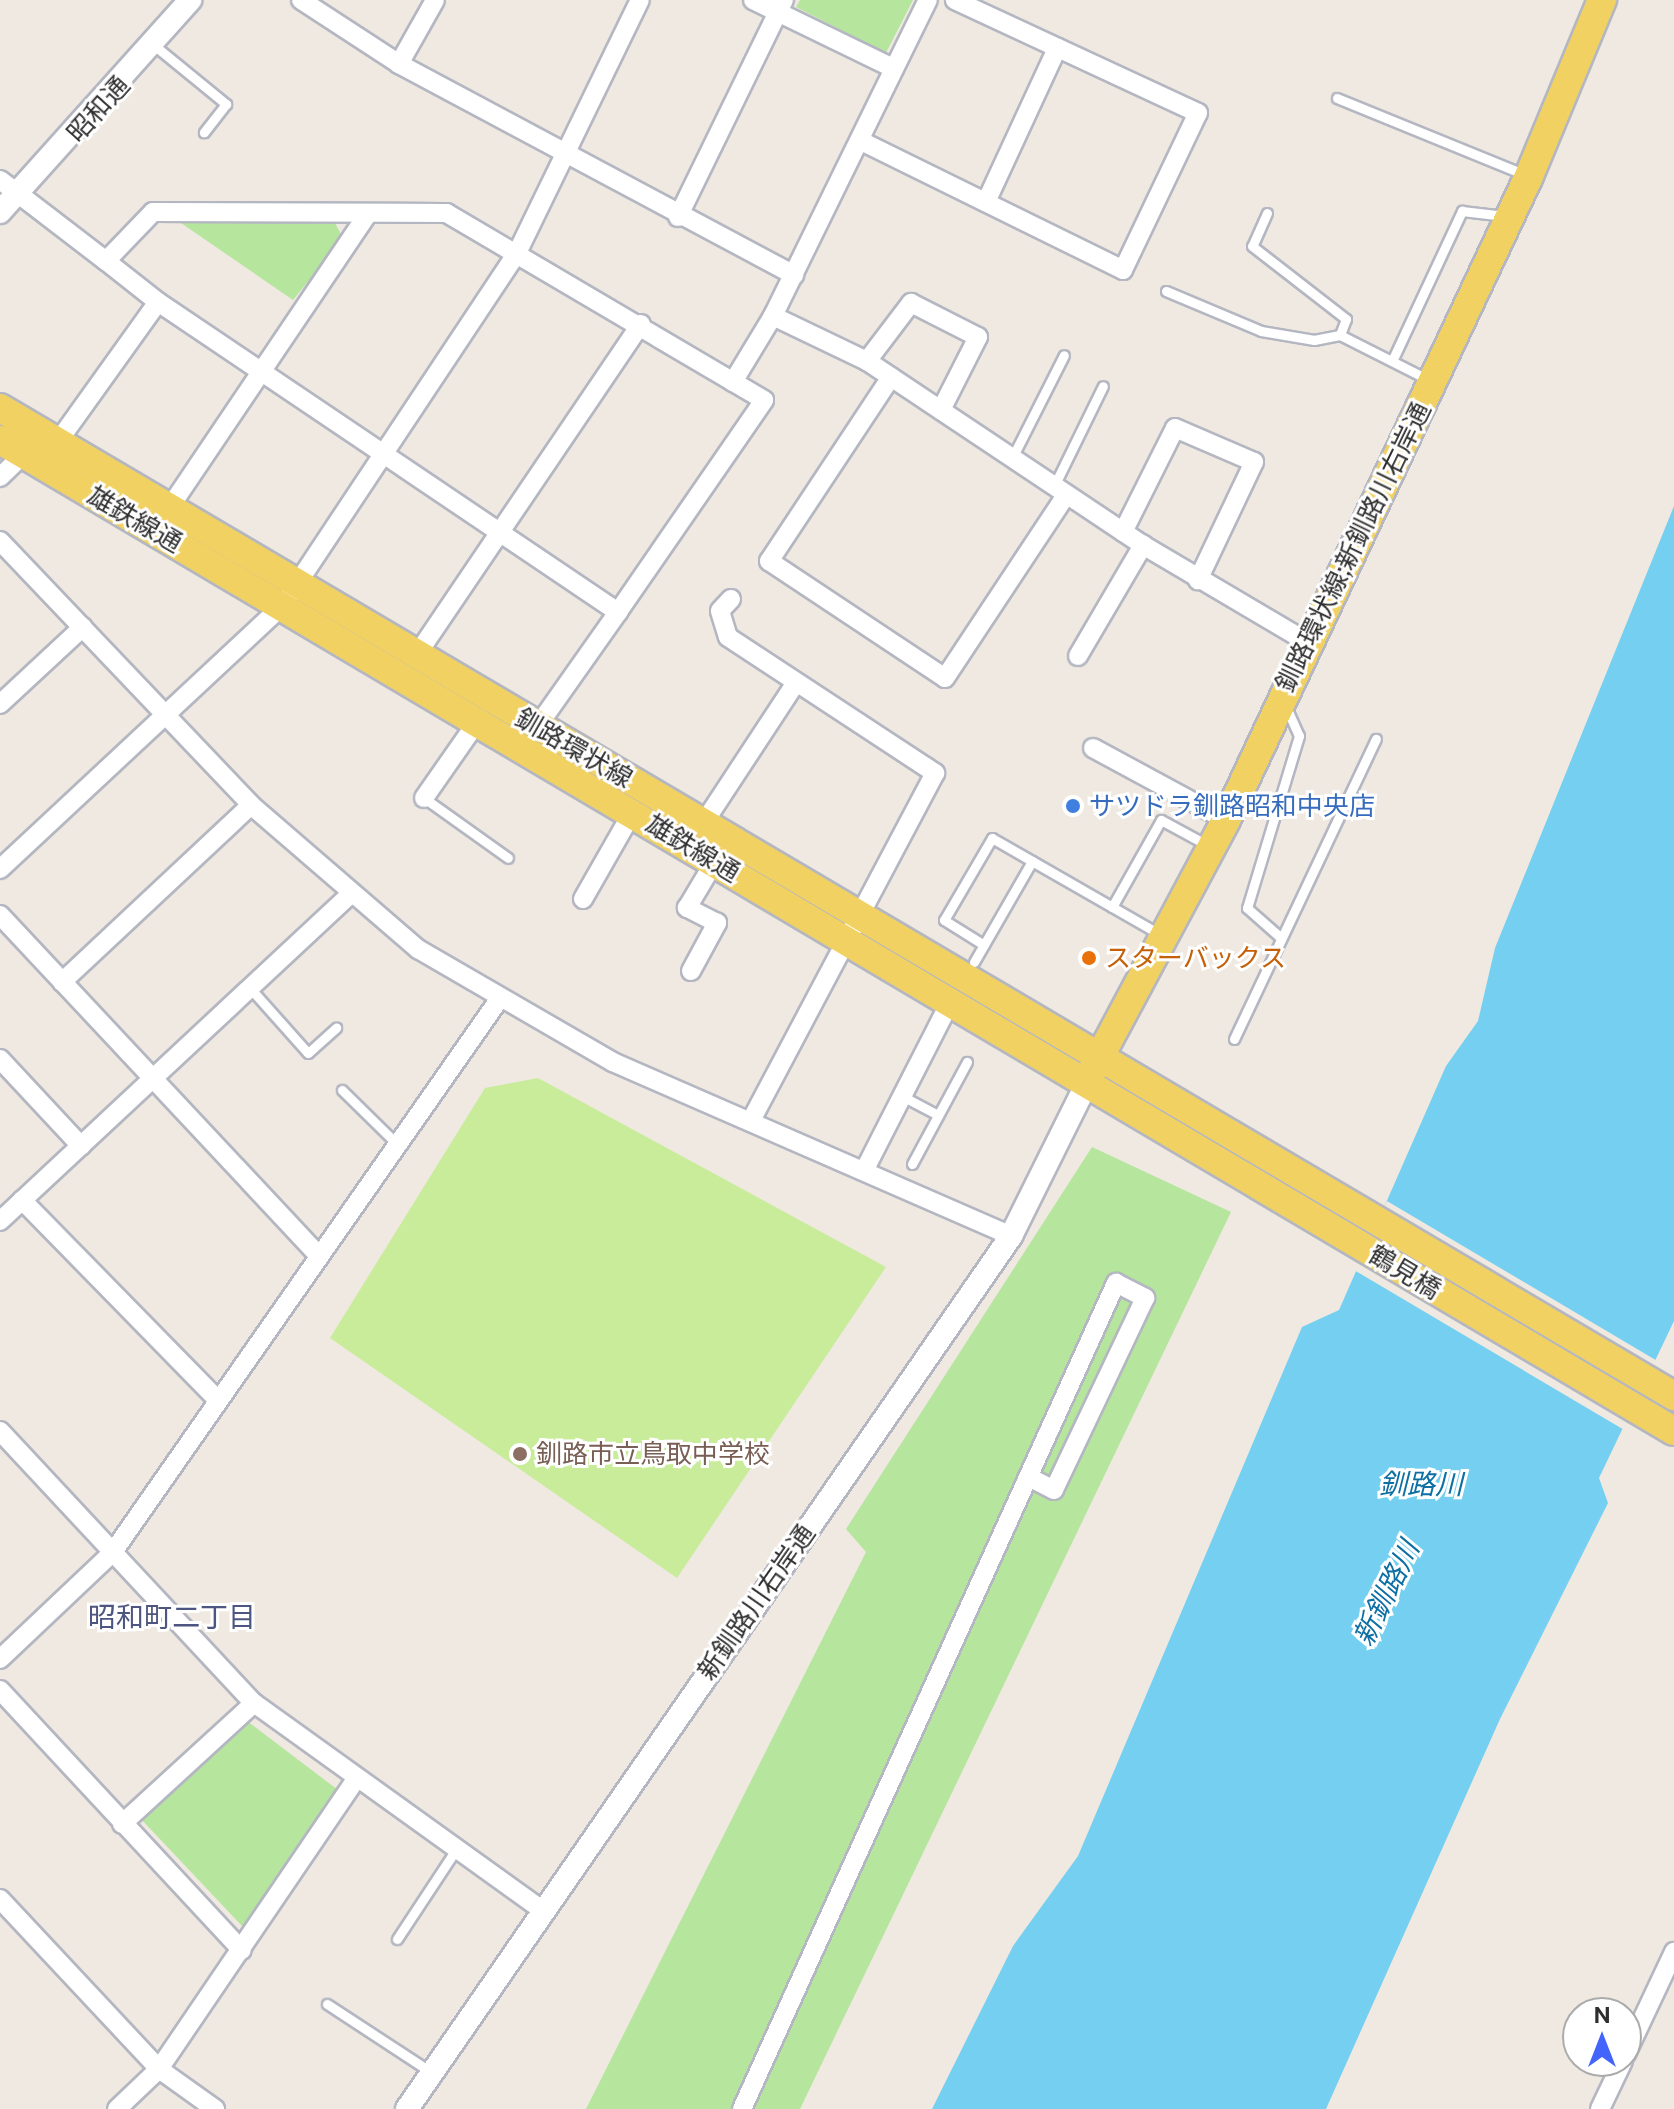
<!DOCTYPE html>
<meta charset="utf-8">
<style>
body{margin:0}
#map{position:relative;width:1674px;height:2109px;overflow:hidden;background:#efe9e1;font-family:"Public Sans","Noto Sans JP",sans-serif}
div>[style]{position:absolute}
.green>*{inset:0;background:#b6e59e}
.pitch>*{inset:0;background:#c9ec9a}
.water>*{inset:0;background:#75cff0}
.pier>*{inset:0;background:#efe9e1}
.roads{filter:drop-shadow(2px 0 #b4b7c1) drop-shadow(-2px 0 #b4b7c1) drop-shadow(0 2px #b4b7c1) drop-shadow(0 -2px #b4b7c1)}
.service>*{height:9px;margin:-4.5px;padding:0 4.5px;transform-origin:4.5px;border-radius:4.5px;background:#fff}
.minor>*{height:18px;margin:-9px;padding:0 9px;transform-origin:9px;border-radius:9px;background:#fff}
.tertiary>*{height:22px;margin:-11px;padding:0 11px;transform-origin:11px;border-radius:11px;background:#fff}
.primary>*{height:28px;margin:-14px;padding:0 14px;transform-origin:14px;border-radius:14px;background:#f2d163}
.dots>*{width:22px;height:22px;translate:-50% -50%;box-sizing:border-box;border:4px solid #fff;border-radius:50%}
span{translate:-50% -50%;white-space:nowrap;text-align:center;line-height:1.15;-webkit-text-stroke:6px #fff;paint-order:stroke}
.street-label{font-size:26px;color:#2e2e2e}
.shop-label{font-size:26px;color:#366cbe}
.left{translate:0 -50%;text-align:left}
.food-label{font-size:26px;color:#c56008}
.education-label{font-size:26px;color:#785e54}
.water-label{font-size:28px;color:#0d6fa3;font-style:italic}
.neighbourhood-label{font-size:28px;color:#4d5680}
.north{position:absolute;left:1562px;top:1997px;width:80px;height:80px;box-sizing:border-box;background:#fff;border:2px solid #ababab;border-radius:50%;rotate:0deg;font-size:22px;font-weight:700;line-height:32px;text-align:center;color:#2e2e2e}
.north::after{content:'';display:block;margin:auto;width:28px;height:36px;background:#4264fb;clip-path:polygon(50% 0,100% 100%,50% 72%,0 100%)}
</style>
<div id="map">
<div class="green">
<i style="clip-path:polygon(800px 0,913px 0,886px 53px,796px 7px)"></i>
<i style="clip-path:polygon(181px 223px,335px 223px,343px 238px,293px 300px)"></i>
<i style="clip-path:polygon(1092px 1147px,1231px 1212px,800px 2109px,586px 2109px,866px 1552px,846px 1529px)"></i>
<i style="clip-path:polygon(247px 1721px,338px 1790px,243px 1927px,140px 1818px)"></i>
</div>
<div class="pitch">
<i style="clip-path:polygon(538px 1078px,886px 1267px,677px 1578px,330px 1338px,485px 1088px)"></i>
</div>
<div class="water">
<i style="clip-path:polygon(1674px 506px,1674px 1321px,1599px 1478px,1608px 1503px,1500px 1719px,1326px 2109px,932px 2109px,1013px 1946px,1078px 1856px,1302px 1327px,1339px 1310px,1446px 1066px,1478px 1021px,1495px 948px)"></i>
</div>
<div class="pier">
<i style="clip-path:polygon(1387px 1201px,1659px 1362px,1626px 1431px,1354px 1270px)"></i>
</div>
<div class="roads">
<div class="service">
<i style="left:155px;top:46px;width:92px;rotate:39.2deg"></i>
<i style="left:226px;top:104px;width:36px;rotate:128deg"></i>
<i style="left:1337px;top:98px;width:204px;rotate:22.2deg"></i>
<i style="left:1267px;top:213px;width:36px;rotate:114deg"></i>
<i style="left:1252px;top:246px;width:119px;rotate:37.8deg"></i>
<i style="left:1346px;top:319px;width:17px;rotate:111deg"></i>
<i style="left:1166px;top:291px;width:103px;rotate:22.8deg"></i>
<i style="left:1261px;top:331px;width:54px;rotate:9.6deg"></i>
<i style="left:1314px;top:340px;width:26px;rotate:-11deg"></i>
<i style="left:1340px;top:335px;width:102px;rotate:26.8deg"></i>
<i style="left:1392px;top:361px;width:166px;rotate:-65deg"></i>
<i style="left:1462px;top:211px;width:43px;rotate:6.6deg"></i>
<i style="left:1012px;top:458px;width:115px;rotate:-63.2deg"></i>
<i style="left:1054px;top:486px;width:111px;rotate:-63.9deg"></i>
<i style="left:424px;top:798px;width:103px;rotate:35.5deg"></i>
<i style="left:1032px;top:861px;width:149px;rotate:29.8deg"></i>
<i style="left:1112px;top:907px;width:100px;rotate:-60.6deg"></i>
<i style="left:1161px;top:820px;width:52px;rotate:28.5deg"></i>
<i style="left:1280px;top:937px;width:44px;rotate:-138.7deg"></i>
<i style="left:1247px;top:908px;width:180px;rotate:-73.2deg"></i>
<i style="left:1299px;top:736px;width:32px;rotate:-114deg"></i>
<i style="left:974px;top:962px;width:116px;rotate:-60.1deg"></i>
<i style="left:1032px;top:861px;width:46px;rotate:-150.1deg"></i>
<i style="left:992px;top:838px;width:95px;rotate:120.3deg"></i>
<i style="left:944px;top:920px;width:47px;rotate:32deg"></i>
<i style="left:250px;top:988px;width:87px;rotate:48.3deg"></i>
<i style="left:308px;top:1053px;width:38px;rotate:-42deg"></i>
<i style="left:1234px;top:1039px;width:332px;rotate:-64.7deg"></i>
<i style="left:342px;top:1090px;width:77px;rotate:44.5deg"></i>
<i style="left:902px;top:1096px;width:41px;rotate:27.8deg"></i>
<i style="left:912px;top:1164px;width:116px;rotate:-61.7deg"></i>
<i style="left:397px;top:1939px;width:105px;rotate:-56.6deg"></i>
<i style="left:327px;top:2004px;width:124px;rotate:33.2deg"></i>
</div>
<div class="minor">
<i style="left:301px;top:0;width:117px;rotate:33.1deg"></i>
<i style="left:399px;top:64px;width:448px;rotate:28.1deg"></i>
<i style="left:753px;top:0;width:156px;rotate:25.9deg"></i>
<i style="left:399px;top:64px;width:73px;rotate:-60.6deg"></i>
<i style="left:861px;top:141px;width:292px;rotate:26.2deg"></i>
<i style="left:1123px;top:270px;width:174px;rotate:-64.5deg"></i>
<i style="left:1198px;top:113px;width:268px;rotate:-155.1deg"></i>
<i style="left:0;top:180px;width:25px;rotate:37deg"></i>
<i style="left:20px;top:195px;width:108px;rotate:37.5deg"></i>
<i style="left:106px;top:261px;width:66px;rotate:38.3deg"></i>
<i style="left:158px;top:302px;width:555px;rotate:33.98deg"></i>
<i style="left:618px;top:612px;width:257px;rotate:-55.4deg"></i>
<i style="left:764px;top:400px;width:368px;rotate:-149.5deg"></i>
<i style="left:447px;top:213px;width:294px;rotate:-179.8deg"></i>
<i style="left:153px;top:212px;width:68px;rotate:133.8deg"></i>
<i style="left:986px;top:202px;width:170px;rotate:-65.2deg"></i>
<i style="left:678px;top:217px;width:242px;rotate:-64deg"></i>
<i style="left:773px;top:316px;width:104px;rotate:25.6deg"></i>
<i style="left:867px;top:361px;width:332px;rotate:33.7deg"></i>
<i style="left:1143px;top:545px;width:193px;rotate:30.6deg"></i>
<i style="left:867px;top:361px;width:73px;rotate:-52.8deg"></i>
<i style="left:911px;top:303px;width:75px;rotate:26.9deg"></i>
<i style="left:978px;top:337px;width:82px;rotate:116.9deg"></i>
<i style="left:891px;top:377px;width:221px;rotate:123.5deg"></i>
<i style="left:769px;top:561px;width:211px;rotate:33.6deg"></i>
<i style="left:945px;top:678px;width:219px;rotate:-56.5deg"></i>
<i style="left:733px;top:382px;width:77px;rotate:-58.8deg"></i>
<i style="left:773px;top:316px;width:352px;rotate:-63.9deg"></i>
<i style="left:57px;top:443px;width:173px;rotate:-54.4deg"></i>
<i style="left:0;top:477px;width:32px;rotate:-44deg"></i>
<i style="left:170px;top:507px;width:354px;rotate:-56deg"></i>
<i style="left:1123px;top:532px;width:116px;rotate:-63.4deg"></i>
<i style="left:1175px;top:428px;width:86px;rotate:23.3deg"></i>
<i style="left:1254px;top:462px;width:131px;rotate:115.4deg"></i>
<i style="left:0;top:541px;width:364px;rotate:46.4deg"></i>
<i style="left:251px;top:805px;width:221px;rotate:40.8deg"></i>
<i style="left:418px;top:949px;width:225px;rotate:30.1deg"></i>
<i style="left:613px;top:1062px;width:434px;rotate:23.6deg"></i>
<i style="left:731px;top:599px;width:16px;rotate:133deg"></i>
<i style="left:720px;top:611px;width:27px;rotate:73deg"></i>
<i style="left:728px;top:637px;width:248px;rotate:33.3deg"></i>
<i style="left:935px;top:773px;width:394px;rotate:117.9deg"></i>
<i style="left:416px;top:656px;width:401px;rotate:-55.9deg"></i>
<i style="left:1078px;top:656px;width:129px;rotate:-59.6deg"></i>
<i style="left:0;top:704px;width:113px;rotate:-42.9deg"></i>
<i style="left:537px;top:727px;width:141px;rotate:-54.8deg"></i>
<i style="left:1093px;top:748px;width:151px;rotate:28.4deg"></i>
<i style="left:424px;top:798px;width:93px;rotate:-55.1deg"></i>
<i style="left:703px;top:824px;width:168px;rotate:-56.7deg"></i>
<i style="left:0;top:869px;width:387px;rotate:-43deg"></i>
<i style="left:283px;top:605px;width:423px;rotate:-56.4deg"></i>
<i style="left:517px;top:253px;width:281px;rotate:-64.1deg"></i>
<i style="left:583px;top:899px;width:99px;rotate:-60.3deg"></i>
<i style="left:0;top:915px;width:466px;rotate:46.9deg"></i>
<i style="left:691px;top:971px;width:55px;rotate:-61.6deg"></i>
<i style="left:717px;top:923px;width:34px;rotate:-153deg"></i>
<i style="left:687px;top:908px;width:55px;rotate:-59.2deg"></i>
<i style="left:62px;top:982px;width:259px;rotate:-43.1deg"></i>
<i style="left:0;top:1059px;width:119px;rotate:47deg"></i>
<i style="left:864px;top:1171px;width:187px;rotate:-63deg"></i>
<i style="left:22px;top:1200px;width:279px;rotate:45.6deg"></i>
<i style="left:0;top:1221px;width:478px;rotate:-43deg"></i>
<i style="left:0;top:1431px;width:372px;rotate:47deg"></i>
<i style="left:254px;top:1703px;width:356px;rotate:35.7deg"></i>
<i style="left:0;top:1659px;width:156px;rotate:-43.4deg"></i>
<i style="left:113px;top:1552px;width:672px;rotate:-55.06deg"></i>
<i style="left:0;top:1690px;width:355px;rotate:47.1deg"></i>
<i style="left:122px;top:1824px;width:179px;rotate:-42.5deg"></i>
<i style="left:0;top:1899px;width:233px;rotate:46.9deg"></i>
<i style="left:159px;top:2069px;width:69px;rotate:35.5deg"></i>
<i style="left:1626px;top:2054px;width:113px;rotate:-64.8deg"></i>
<i style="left:117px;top:2109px;width:58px;rotate:-43.6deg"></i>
<i style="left:159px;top:2069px;width:347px;rotate:-55.8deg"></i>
<i style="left:742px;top:2109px;width:907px;rotate:-65.64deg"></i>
<i style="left:1116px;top:1283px;width:33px;rotate:27deg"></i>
<i style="left:1145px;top:1298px;width:212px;rotate:115.4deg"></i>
<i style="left:1054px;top:1490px;width:29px;rotate:-153deg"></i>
<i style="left:1600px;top:2109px;width:53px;rotate:-64.4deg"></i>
</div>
<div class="tertiary">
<i style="left:0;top:212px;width:285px;rotate:-48.1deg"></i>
<i style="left:407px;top:2109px;width:1062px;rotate:-55.32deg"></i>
<i style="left:1011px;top:1236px;width:169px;rotate:-63.6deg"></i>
</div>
<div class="primary">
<i style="left:0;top:408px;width:1944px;rotate:30.55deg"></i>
<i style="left:0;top:440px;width:1945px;rotate:30.63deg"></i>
<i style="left:1091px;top:1073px;width:287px;rotate:-61.9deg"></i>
<i style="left:1226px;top:820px;width:712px;rotate:-64.8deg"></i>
<i style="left:1529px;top:176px;width:191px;rotate:-67.5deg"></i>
</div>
</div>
<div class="dots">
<i style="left:1073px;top:806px;background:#3f7fe0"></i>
<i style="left:1089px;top:958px;background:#e8710a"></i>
<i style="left:520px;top:1454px;background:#8d6e63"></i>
</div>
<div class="street-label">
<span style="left:98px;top:109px;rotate:-48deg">昭和通</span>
<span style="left:135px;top:519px;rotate:30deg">雄鉄線通</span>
<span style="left:1353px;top:547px;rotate:-64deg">釧路環状線;新釧路川右岸通</span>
<span style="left:574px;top:748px;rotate:30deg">釧路環状線</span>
<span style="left:693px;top:848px;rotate:31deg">雄鉄線通</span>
<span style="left:1405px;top:1272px;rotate:31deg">鶴見橋</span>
<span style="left:756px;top:1602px;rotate:-55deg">新釧路川右岸通</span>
</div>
<div class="shop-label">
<span class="left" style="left:1089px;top:806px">サツドラ釧路昭和中央店</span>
</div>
<div class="food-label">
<span class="left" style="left:1105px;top:958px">スターバックス</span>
</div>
<div class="education-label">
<span class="left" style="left:536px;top:1454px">釧路市立鳥取中学校</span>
</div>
<div class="water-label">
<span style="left:1421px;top:1484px">釧路川</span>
<span style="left:1386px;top:1593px;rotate:-64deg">新釧路川</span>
</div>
<div class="neighbourhood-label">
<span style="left:172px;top:1617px">昭和町二丁目</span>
</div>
<div class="north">N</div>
</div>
